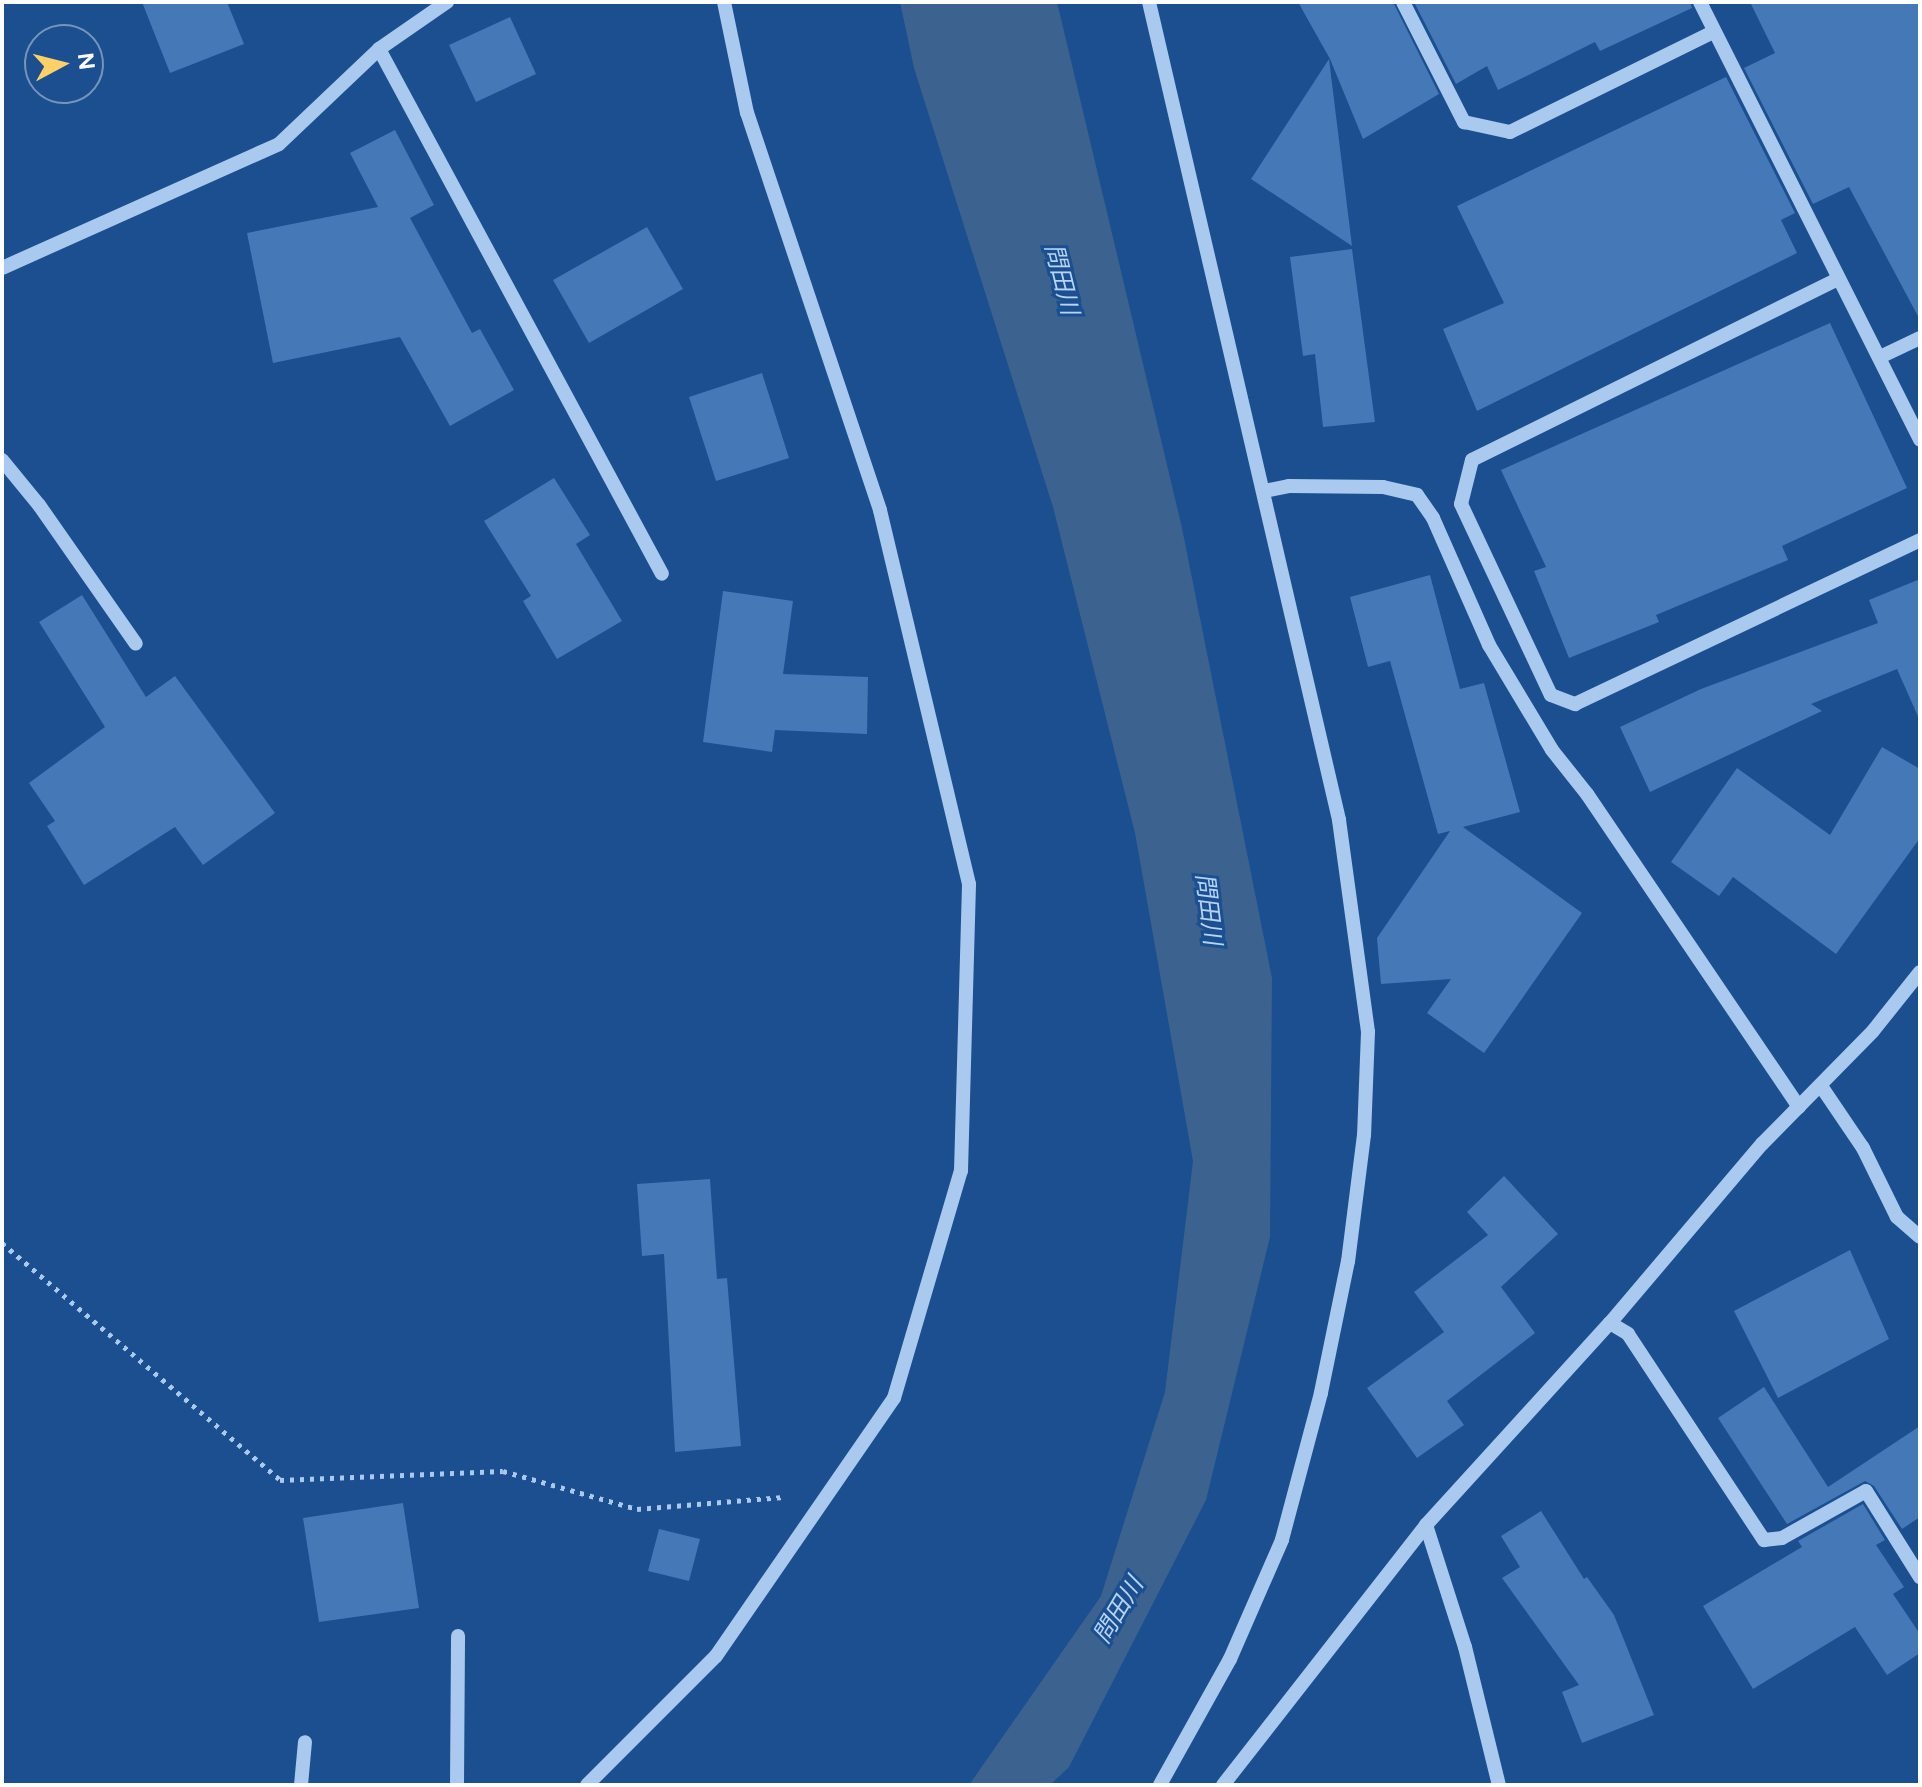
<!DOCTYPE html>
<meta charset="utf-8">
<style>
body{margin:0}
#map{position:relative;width:1922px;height:1787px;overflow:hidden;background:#1b4f8f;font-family:Figtree,"Noto Sans JP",sans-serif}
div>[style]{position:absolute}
.water>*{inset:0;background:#3c6290}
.building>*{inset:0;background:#4478b7}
.path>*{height:5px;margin-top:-2.5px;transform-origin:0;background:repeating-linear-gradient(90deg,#a9c9ee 0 4px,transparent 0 10px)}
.minor>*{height:14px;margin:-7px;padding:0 7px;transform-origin:7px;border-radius:7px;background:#a9c9ee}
span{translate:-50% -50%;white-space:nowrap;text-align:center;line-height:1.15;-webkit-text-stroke:6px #1b4f8f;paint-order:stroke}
.water-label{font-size:24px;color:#b5d3f5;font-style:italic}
.frame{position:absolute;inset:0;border:4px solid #fff;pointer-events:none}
.north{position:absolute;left:24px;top:24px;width:80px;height:80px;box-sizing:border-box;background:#1b4f8f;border:2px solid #7695bc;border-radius:50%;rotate:83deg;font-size:22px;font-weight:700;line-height:32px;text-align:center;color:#fff}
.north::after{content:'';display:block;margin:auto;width:28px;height:36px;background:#ffd166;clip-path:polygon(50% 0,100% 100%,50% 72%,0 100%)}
</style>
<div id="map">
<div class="water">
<i style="clip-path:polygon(900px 2px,1057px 2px,1182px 528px,1272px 978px,1270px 1237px,1206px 1500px,1069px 1767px,1050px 1785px,969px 1785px,1101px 1596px,1165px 1392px,1193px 1161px,1135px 833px,1053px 507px,914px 68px)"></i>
</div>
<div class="building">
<i style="clip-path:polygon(142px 2px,227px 2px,244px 44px,170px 73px)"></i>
<i style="clip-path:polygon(1298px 2px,1393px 2px,1439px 94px,1363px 139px,1330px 59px)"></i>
<i style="clip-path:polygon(1414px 2px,1690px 2px,1692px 8px,1600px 51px,1595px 42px,1498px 90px,1487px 66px,1456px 84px)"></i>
<i style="clip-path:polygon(1750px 2px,1920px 2px,1920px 320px,1849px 187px,1813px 204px,1744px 68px,1775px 53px)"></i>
<i style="clip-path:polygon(510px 17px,536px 74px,476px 102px,449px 45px)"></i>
<i style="clip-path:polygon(1329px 59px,1352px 246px,1251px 179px)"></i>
<i style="clip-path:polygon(1726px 77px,1795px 213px,1781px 220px,1797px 253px,1477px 411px,1443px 329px,1504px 303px,1457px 206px)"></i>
<i style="clip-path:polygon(395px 130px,434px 205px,410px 218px,472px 333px,480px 329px,514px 390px,450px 426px,400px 337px,273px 363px,247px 233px,378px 207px,350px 153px)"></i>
<i style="clip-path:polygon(647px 227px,683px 289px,589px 343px,553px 280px)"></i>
<i style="clip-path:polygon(1352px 249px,1375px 422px,1323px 427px,1315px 354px,1303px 356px,1290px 257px)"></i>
<i style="clip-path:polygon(1830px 323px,1907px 488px,1782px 546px,1788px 560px,1656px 615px,1659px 622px,1569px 658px,1534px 571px,1546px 567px,1501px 470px)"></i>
<i style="clip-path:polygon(762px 373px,789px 458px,716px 481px,689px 397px)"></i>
<i style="clip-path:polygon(554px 478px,590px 535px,576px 544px,622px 621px,557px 659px,523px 601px,531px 596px,484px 521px)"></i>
<i style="clip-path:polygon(1430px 575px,1460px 689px,1484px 683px,1520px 812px,1463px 827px,1582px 913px,1484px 1053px,1427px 1013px,1451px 979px,1381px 984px,1377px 938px,1450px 831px,1438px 834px,1390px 661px,1368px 667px,1350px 597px)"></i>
<i style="clip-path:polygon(1920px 579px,1920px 721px,1897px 669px,1811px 704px,1822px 711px,1650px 792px,1620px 727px,1701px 689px,1878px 623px,1869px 600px)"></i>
<i style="clip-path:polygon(723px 591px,793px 601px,783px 674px,868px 677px,867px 734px,775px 730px,772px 752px,703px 742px)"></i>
<i style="clip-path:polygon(82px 595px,146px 697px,175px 676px,275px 813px,203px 865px,175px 827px,84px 885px,47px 826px,55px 821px,29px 783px,105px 727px,39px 622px)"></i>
<i style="clip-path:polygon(1882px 747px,1920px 769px,1920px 838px,1836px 954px,1733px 877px,1719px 896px,1671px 862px,1737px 768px,1830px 835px)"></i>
<i style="clip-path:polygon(1504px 1176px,1558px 1234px,1501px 1287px,1535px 1333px,1447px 1401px,1464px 1425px,1417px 1458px,1367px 1388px,1444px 1332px,1414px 1292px,1488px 1235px,1467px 1212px)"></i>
<i style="clip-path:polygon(710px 1179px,717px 1279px,727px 1278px,741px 1446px,675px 1452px,664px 1254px,642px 1256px,637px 1184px)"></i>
<i style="clip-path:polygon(1850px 1250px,1889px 1339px,1778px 1398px,1734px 1311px)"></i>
<i style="clip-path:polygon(1764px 1387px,1828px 1487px,1920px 1426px,1920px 1517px,1902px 1529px,1874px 1486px,1865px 1481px,1787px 1524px,1718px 1418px)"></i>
<i style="clip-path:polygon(403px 1503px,419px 1608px,319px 1622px,303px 1518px)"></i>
<i style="clip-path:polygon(1863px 1504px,1885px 1540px,1876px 1545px,1904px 1587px,1893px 1594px,1920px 1634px,1920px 1653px,1887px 1675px,1855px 1627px,1753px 1689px,1703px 1606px,1802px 1547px,1798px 1541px)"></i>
<i style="clip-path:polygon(1541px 1511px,1584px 1579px,1587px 1577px,1614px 1615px,1654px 1715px,1582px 1743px,1562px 1692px,1579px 1685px,1502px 1578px,1520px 1567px,1501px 1536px)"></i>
<i style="clip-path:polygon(659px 1529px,700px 1539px,689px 1581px,648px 1571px)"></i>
</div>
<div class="path">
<i style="left:2px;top:1243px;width:365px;rotate:40.4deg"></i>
<i style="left:280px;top:1480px;width:223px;rotate:-2.3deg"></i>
<i style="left:503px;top:1471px;width:139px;rotate:15.8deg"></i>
<i style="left:637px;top:1509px;width:147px;rotate:-4.7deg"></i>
</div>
<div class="minor">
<i style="left:1149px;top:2px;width:840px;rotate:76.92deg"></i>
<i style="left:1339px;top:820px;width:214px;rotate:82.2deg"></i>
<i style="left:1368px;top:1032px;width:103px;rotate:92.2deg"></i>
<i style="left:1364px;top:1135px;width:127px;rotate:97.2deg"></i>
<i style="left:1348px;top:1261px;width:135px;rotate:101.6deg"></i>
<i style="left:1321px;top:1393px;width:152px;rotate:104.9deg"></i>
<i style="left:1282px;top:1540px;width:130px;rotate:113.6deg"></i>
<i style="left:1230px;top:1659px;width:144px;rotate:119.1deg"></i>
<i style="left:1403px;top:2px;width:135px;rotate:63.1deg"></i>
<i style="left:1464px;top:122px;width:47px;rotate:12.3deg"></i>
<i style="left:1510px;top:132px;width:226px;rotate:-26.2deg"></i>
<i style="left:1700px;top:2px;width:490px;rotate:63.3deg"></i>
<i style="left:379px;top:49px;width:596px;rotate:61.67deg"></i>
<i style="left:2px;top:268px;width:303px;rotate:-24.1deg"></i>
<i style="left:279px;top:144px;width:138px;rotate:-43.5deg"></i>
<i style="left:379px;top:49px;width:83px;rotate:-34.7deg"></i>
<i style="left:1838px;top:279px;width:408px;rotate:153.7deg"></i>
<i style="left:1472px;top:460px;width:45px;rotate:104deg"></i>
<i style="left:1461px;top:504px;width:211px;rotate:64.8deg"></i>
<i style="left:1551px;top:695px;width:26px;rotate:21deg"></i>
<i style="left:1575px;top:704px;width:382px;rotate:-25.4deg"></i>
<i style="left:1880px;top:357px;width:44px;rotate:-25.4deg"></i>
<i style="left:2px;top:460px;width:58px;rotate:50.6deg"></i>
<i style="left:39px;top:505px;width:169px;rotate:55.1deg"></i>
<i style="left:1264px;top:491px;width:25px;rotate:-11deg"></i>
<i style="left:1289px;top:486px;width:94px;rotate:0.6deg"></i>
<i style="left:1383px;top:487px;width:35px;rotate:13deg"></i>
<i style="left:1417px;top:495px;width:28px;rotate:55deg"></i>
<i style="left:1433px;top:518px;width:139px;rotate:66.2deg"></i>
<i style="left:1489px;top:645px;width:122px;rotate:59deg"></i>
<i style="left:1552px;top:750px;width:56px;rotate:51.5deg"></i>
<i style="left:1587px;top:794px;width:378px;rotate:55.9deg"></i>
<i style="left:1821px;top:1086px;width:75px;rotate:55.9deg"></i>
<i style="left:1863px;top:1148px;width:77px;rotate:63.8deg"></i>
<i style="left:1897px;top:1217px;width:30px;rotate:41deg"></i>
<i style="left:1610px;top:1323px;width:21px;rotate:31deg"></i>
<i style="left:1628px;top:1334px;width:247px;rotate:56.6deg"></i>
<i style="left:1764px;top:1540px;width:18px;rotate:-6deg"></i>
<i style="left:1782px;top:1538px;width:96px;rotate:-29.2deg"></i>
<i style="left:1866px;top:1491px;width:102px;rotate:57.9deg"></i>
<i style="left:1426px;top:1525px;width:128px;rotate:72.3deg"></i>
<i style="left:1465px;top:1647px;width:142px;rotate:76.2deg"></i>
<i style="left:301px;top:1785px;width:43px;rotate:-84.7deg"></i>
<i style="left:457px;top:1785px;width:149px;rotate:-89.6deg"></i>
<i style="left:587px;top:1785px;width:182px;rotate:-45deg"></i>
<i style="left:716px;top:1656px;width:313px;rotate:-55.4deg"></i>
<i style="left:894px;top:1398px;width:237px;rotate:-73.6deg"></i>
<i style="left:961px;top:1171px;width:287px;rotate:-88.4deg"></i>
<i style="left:969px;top:884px;width:384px;rotate:-103.4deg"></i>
<i style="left:880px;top:510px;width:419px;rotate:-108.5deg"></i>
<i style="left:747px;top:113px;width:113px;rotate:-101.7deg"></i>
<i style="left:1223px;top:1785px;width:330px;rotate:-52deg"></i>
<i style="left:1426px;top:1525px;width:273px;rotate:-47.7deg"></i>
<i style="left:1610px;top:1323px;width:235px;rotate:-49.7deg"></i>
<i style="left:1762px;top:1144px;width:158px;rotate:-45.5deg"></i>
<i style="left:1873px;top:1031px;width:75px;rotate:-51.5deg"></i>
</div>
<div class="water-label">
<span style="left:1062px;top:279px;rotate:76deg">問田川</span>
<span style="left:1209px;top:909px;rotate:83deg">問田川</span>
<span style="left:1118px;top:1610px;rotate:-59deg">問田川</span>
</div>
<div class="frame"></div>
<div class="north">N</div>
</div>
